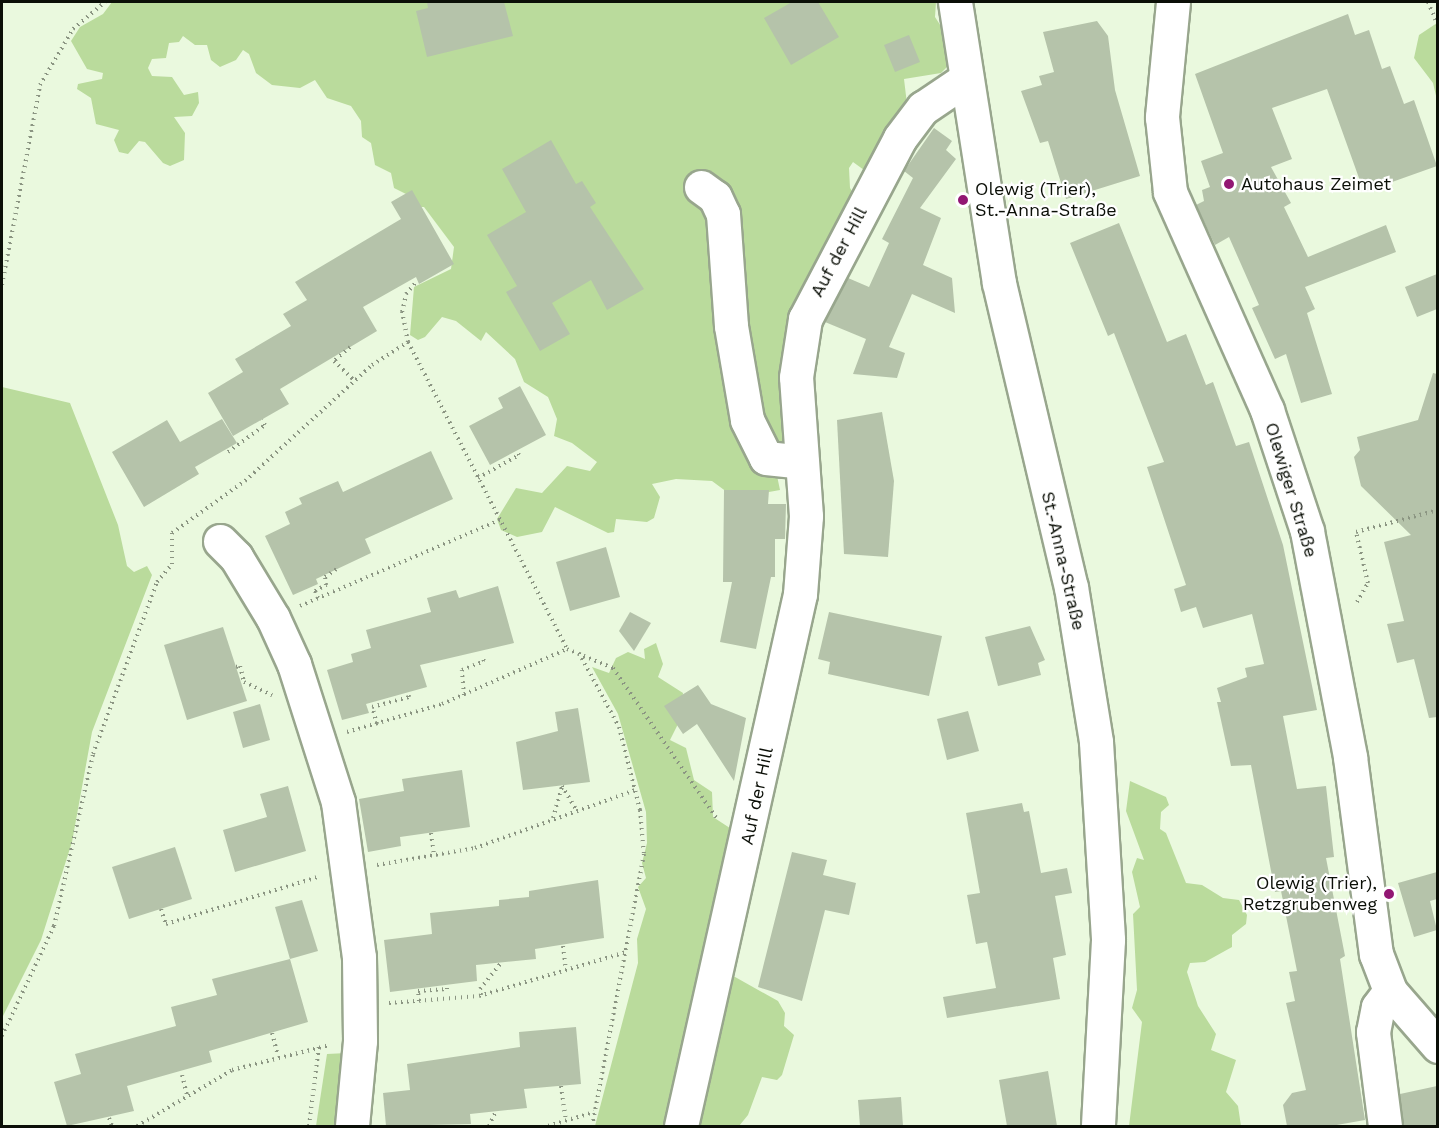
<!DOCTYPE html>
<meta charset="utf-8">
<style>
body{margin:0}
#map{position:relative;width:1439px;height:1128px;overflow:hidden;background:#eaf9de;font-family:"Work Sans",sans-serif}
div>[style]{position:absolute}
.green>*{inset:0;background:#badb9c}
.building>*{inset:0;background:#b5c3aa}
.path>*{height:4px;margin-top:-2px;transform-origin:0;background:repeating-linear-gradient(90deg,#8b9582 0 1.5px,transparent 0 6px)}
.roads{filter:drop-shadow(2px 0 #98a68d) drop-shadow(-2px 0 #98a68d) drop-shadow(0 2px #98a68d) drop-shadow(0 -2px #98a68d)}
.minor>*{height:33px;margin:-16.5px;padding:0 16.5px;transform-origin:16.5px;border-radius:16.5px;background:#fff}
.dots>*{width:16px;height:16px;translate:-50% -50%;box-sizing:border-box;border:3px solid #fff;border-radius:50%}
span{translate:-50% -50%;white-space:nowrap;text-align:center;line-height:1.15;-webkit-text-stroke:4.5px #fff;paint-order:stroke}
.poi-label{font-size:18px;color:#0b0f07}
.left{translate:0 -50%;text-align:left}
.right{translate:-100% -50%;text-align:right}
.street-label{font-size:18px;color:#0b0f07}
.frame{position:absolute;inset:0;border:3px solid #0b0f07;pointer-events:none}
</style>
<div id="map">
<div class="green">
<i style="clip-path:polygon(112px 2px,936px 2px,935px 17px,953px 45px,949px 65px,941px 73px,904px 79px,907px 104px,872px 168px,864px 170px,853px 162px,849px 168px,850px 188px,857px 199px,776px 471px,780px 490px,735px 498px,712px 481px,676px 479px,652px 484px,660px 497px,654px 518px,647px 522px,616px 519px,614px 532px,608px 533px,555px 507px,542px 532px,517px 537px,501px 530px,497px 519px,516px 488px,542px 493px,567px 466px,590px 471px,597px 462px,572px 443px,554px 436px,557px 419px,548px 397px,524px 382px,515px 359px,486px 332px,481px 341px,456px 321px,442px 317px,425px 337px,418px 340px,410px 335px,414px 287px,451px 269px,454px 247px,424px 207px,411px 207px,408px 195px,394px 188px,391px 173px,375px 165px,371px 143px,362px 137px,361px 121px,351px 106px,327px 98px,315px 80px,300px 88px,272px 85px,256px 73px,249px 54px,243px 50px,236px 60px,220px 67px,211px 60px,207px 45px,195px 45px,183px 36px,179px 42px,169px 43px,166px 58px,152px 59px,148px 68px,152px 76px,172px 77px,184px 95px,198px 92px,199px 103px,192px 116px,174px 117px,185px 133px,184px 160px,170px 166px,163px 163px,145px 142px,139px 141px,128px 154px,119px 152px,114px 140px,119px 130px,96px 124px,91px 98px,77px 89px,78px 84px,102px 79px,103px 73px,87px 69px,71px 41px,80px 27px,103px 14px)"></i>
<i style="clip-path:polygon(1437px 23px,1438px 23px,1437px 100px,1433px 83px,1414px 58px,1419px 35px)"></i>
<i style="clip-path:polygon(2px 387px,70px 403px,118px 525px,127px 566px,134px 572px,147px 566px,152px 575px,92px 732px,72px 842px,41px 940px,2px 1018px)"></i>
<i style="clip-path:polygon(656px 643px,663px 664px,658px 677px,683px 693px,680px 720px,670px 740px,686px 748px,694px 780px,712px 792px,713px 817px,736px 832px,728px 973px,778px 1001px,785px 1013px,784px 1026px,794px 1035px,782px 1075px,777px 1080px,762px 1077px,748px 1115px,739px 1126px,595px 1126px,638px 963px,637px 939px,646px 909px,638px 887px,646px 878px,642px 863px,647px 843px,646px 812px,618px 714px,592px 667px,609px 673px,616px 658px,628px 652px,645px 659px,644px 649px)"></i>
<i style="clip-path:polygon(1130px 781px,1166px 797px,1169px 805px,1161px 812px,1160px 829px,1166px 833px,1186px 883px,1202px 885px,1223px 898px,1239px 900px,1247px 915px,1246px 924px,1232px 935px,1232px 947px,1205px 962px,1190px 963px,1187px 972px,1198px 1006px,1216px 1034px,1211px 1050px,1236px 1060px,1226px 1092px,1238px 1106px,1241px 1126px,1129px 1126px,1142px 1022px,1132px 1008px,1137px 990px,1133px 914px,1140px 907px,1132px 872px,1137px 858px,1144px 860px,1126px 811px)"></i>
<i style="clip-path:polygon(347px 1053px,337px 1126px,316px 1126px,327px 1054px)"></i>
</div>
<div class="building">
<i style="clip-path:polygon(427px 2px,504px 2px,513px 36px,427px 57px,416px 11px,428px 8px)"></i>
<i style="clip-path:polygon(792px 2px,818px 2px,839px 37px,791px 65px,764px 18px)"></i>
<i style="clip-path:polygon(1348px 14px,1355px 35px,1369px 30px,1382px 69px,1390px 66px,1404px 104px,1414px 100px,1437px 166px,1364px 192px,1327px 89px,1272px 108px,1292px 159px,1271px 167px,1291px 203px,1284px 207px,1308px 257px,1386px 225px,1396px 252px,1305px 287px,1315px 309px,1307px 313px,1332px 394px,1301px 403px,1286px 354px,1275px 359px,1252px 308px,1259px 305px,1229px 237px,1215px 245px,1196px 205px,1204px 201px,1202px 190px,1210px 187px,1201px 161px,1223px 153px,1195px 74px)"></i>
<i style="clip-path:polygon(1097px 21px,1108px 36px,1115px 90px,1140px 176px,1066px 199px,1048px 141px,1040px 143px,1021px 91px,1042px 85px,1039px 76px,1054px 72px,1043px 32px)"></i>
<i style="clip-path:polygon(909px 35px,920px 62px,895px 72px,884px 45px)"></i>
<i style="clip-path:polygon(934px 128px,952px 141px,946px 150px,956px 159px,920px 208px,941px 218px,923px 265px,952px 278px,955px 313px,912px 294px,889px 347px,905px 353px,897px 378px,853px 374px,866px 339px,825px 322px,848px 278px,869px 287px,889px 243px,882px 239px,913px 178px,904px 171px)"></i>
<i style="clip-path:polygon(551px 140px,576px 184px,582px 181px,596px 203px,590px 207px,644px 289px,607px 310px,591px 280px,552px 303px,570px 334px,540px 351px,506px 292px,517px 286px,487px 235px,526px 212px,502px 169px)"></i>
<i style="clip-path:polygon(412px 190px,454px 264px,419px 284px,416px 277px,363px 307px,377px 331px,280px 389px,289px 404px,233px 436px,208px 393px,243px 372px,235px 359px,291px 326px,283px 314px,307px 300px,295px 282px,401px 219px,391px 202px)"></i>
<i style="clip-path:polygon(1119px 223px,1167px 342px,1186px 334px,1206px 385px,1213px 382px,1236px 446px,1249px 442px,1283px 545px,1317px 710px,1283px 716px,1297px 789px,1326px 786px,1334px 857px,1326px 858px,1345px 956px,1340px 959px,1365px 1120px,1331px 1126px,1287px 1126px,1283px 1105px,1292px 1093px,1306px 1090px,1286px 1003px,1295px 1001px,1289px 972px,1297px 971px,1281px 891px,1275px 892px,1251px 765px,1231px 766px,1217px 702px,1221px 702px,1217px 688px,1247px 677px,1245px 668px,1264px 664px,1252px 614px,1203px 628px,1196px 607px,1181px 612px,1174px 589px,1186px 585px,1147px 467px,1164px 462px,1114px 333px,1108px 336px,1070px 243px)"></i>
<i style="clip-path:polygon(1437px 274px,1437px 309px,1417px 317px,1405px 287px)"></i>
<i style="clip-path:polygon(1433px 373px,1437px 374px,1437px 717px,1429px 718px,1414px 659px,1397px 663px,1387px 624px,1404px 621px,1384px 542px,1411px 535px,1361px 486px,1354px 457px,1360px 450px,1357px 437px,1418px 420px)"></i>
<i style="clip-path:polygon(520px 386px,546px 435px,490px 465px,469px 426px,503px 408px,498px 398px)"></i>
<i style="clip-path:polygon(882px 412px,894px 481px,888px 557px,844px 554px,837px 420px)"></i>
<i style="clip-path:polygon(222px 419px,237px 443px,195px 467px,199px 474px,144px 507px,112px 452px,167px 420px,180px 442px)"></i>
<i style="clip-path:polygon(431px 451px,453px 499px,365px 539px,371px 553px,316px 579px,318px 584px,293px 595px,265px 536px,290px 524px,285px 512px,302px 504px,299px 498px,338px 481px,343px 492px)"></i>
<i style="clip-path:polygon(724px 490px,769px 490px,768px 504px,786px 504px,785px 539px,775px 539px,775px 577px,771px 577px,756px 649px,720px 642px,732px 582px,723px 582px)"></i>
<i style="clip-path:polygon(606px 547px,620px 597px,570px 611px,556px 562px)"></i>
<i style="clip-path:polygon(498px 586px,514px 643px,420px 665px,427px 687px,366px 704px,369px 713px,342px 720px,327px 670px,353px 662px,351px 654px,371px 648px,366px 630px,431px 612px,427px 598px,456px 590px,459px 598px)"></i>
<i style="clip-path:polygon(630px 612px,651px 623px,634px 651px,619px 631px)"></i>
<i style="clip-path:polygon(829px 612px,942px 636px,929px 696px,828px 674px,830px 662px,818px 659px)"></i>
<i style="clip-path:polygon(1030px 626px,1045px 660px,1038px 663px,1041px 675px,998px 686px,985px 637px)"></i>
<i style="clip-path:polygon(223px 627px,247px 701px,187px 720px,164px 645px)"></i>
<i style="clip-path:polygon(698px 685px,711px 704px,746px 718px,734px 781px,697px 724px,683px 734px,664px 706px)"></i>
<i style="clip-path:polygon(260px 704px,270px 740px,243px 748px,233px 712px)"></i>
<i style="clip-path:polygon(578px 708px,590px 782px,523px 790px,516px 742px,558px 731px,555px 712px)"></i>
<i style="clip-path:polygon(968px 711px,979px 751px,947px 760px,937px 719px)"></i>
<i style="clip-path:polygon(462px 770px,470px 827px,400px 837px,401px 846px,368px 852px,359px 799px,404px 791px,402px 779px)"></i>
<i style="clip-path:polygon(288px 786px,306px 851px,235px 872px,223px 830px,267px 817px,260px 794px)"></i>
<i style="clip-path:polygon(1022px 803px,1024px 812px,1029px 811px,1041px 873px,1067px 868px,1072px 893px,1055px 896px,1066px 955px,1053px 958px,1060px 999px,947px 1018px,943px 997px,996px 988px,987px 942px,976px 944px,967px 895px,980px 893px,966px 813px)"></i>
<i style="clip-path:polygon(175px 847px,192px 899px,129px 919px,112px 867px)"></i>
<i style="clip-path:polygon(792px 852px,827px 860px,823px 875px,856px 883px,849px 915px,825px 910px,802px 1001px,758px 987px)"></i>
<i style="clip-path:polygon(1437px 872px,1437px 899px,1430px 901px,1437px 930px,1414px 937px,1398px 883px)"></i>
<i style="clip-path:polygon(598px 880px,604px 938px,535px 949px,536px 959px,476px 965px,477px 981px,390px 992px,384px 940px,432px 934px,430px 913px,499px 906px,499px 900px,529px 897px,529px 891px)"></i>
<i style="clip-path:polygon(302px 900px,318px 951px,290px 959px,275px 907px)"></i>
<i style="clip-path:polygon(290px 959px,308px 1022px,209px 1051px,212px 1062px,127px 1086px,134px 1111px,67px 1126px,54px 1082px,81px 1074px,75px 1054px,176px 1026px,171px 1007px,217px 995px,212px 979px)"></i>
<i style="clip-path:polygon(576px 1027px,581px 1084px,524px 1089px,527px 1108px,470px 1114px,471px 1124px,386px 1126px,383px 1093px,410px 1090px,407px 1064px,520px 1047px,519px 1032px)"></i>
<i style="clip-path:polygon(1048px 1071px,1057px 1126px,1007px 1126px,999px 1080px)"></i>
<i style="clip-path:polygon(1437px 1086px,1437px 1126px,1403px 1126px,1400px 1094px)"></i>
<i style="clip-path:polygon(901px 1097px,903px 1126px,860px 1126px,858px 1100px)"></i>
</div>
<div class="path">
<i style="left:1428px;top:2px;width:26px;rotate:67deg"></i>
<i style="left:2px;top:285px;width:204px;rotate:-79.2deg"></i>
<i style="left:40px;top:85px;width:65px;rotate:-59.5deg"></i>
<i style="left:73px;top:29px;width:42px;rotate:-40.2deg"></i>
<i style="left:408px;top:342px;width:31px;rotate:-101deg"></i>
<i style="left:402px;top:312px;width:18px;rotate:-77deg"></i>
<i style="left:406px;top:294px;width:17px;rotate:-50deg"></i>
<i style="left:350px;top:347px;width:21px;rotate:139deg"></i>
<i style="left:334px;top:361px;width:29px;rotate:44deg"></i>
<i style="left:228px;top:452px;width:46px;rotate:-36.1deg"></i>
<i style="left:265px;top:425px;width:6px;rotate:-121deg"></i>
<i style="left:478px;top:478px;width:47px;rotate:-29.3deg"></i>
<i style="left:519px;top:455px;width:4px;rotate:-117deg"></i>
<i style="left:318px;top:598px;width:8px;rotate:-113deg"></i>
<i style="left:315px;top:591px;width:13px;rotate:-29deg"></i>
<i style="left:326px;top:585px;width:8px;rotate:-97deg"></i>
<i style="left:325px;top:577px;width:16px;rotate:-35deg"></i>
<i style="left:1357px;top:602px;width:22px;rotate:-60deg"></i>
<i style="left:1368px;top:583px;width:52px;rotate:-103.2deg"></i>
<i style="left:1356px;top:532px;width:85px;rotate:-15deg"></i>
<i style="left:300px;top:606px;width:218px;rotate:-23.3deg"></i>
<i style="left:579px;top:653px;width:84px;rotate:61.6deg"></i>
<i style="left:619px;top:727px;width:86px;rotate:75.8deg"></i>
<i style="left:640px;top:810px;width:44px;rotate:84.8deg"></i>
<i style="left:644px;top:854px;width:277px;rotate:100.8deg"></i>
<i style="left:236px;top:667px;width:4px;rotate:-14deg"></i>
<i style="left:240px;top:666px;width:16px;rotate:76deg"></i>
<i style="left:244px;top:682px;width:31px;rotate:25deg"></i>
<i style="left:464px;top:695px;width:25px;rotate:-95deg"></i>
<i style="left:462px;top:670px;width:24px;rotate:-22deg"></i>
<i style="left:484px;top:661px;width:5px;rotate:-112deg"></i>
<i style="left:377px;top:724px;width:18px;rotate:-106deg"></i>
<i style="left:372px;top:707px;width:38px;rotate:-15deg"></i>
<i style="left:409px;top:697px;width:5px;rotate:-101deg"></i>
<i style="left:347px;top:732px;width:99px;rotate:-16.4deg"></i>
<i style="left:442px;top:704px;width:137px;rotate:-23.7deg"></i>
<i style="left:553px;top:818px;width:33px;rotate:-74deg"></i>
<i style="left:562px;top:786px;width:29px;rotate:59deg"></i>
<i style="left:431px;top:833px;width:22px;rotate:82deg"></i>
<i style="left:377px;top:865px;width:99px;rotate:-9.8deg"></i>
<i style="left:475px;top:848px;width:170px;rotate:-19.9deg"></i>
<i style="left:161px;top:909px;width:16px;rotate:72deg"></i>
<i style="left:166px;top:924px;width:159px;rotate:-17.2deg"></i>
<i style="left:563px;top:946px;width:24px;rotate:83deg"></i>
<i style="left:481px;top:995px;width:6px;rotate:-99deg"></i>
<i style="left:480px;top:989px;width:33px;rotate:-51deg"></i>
<i style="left:419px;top:1001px;width:10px;rotate:-96deg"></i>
<i style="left:418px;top:991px;width:29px;rotate:-4deg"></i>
<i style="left:447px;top:989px;width:5px;rotate:-90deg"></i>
<i style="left:389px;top:1003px;width:90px;rotate:-4.4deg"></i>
<i style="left:479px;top:996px;width:154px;rotate:-16.6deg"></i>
<i style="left:272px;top:1033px;width:24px;rotate:75deg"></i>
<i style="left:2px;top:1036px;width:122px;rotate:-64.7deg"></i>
<i style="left:54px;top:926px;width:176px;rotate:-77.2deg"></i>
<i style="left:93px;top:754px;width:184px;rotate:-69.6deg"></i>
<i style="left:157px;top:582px;width:23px;rotate:-50deg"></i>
<i style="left:172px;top:564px;width:31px;rotate:-90deg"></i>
<i style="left:172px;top:533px;width:90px;rotate:-35.5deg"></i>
<i style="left:245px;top:481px;width:172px;rotate:-42.4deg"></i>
<i style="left:372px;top:365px;width:43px;rotate:-32.6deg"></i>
<i style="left:408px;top:342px;width:346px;rotate:62.6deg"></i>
<i style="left:567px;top:649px;width:50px;rotate:22.4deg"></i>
<i style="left:613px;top:668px;width:183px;rotate:55.4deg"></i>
<i style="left:182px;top:1075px;width:21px;rotate:76deg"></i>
<i style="left:561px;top:1086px;width:35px;rotate:82deg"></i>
<i style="left:109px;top:1118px;width:9px;rotate:69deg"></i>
<i style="left:137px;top:1126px;width:110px;rotate:-30.5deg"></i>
<i style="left:232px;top:1070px;width:101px;rotate:-14.3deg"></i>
<i style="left:309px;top:1126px;width:81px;rotate:-82.9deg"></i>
<i style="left:489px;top:1126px;width:17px;rotate:-65deg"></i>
<i style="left:548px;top:1126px;width:48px;rotate:-16.9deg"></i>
</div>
<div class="roads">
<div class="minor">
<i style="left:955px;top:2px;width:284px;rotate:81.1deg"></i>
<i style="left:999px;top:283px;width:312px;rotate:76.7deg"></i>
<i style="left:1071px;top:587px;width:157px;rotate:80.8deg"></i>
<i style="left:1096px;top:742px;width:198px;rotate:86.5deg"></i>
<i style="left:1108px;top:940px;width:186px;rotate:93.1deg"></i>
<i style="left:1173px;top:2px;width:116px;rotate:95.5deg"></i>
<i style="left:1162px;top:117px;width:75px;rotate:83.9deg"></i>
<i style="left:1170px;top:192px;width:239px;rotate:66deg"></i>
<i style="left:1267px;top:410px;width:127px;rotate:71.7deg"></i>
<i style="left:1307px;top:531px;width:230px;rotate:79.2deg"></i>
<i style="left:1350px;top:757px;width:199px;rotate:82.5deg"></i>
<i style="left:1376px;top:954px;width:40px;rotate:69deg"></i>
<i style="left:1390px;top:991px;width:73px;rotate:48.9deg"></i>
<i style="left:701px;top:187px;width:17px;rotate:36deg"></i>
<i style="left:715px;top:197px;width:19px;rotate:65deg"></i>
<i style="left:723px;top:214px;width:112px;rotate:85.9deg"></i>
<i style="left:731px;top:326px;width:95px;rotate:80.3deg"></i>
<i style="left:747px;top:420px;width:42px;rotate:63.4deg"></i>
<i style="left:766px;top:458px;width:36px;rotate:6deg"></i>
<i style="left:220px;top:541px;width:23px;rotate:45deg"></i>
<i style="left:236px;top:557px;width:71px;rotate:58.8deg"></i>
<i style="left:273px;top:618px;width:51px;rotate:65.5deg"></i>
<i style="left:294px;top:664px;width:145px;rotate:72.3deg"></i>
<i style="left:338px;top:802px;width:156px;rotate:82.3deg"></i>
<i style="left:359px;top:957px;width:84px;rotate:89.3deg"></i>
<i style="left:360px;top:1041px;width:85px;rotate:95.4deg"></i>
<i style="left:681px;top:1126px;width:545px;rotate:-77.39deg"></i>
<i style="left:800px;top:594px;width:78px;rotate:-85.6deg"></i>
<i style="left:806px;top:516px;width:139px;rotate:-94.1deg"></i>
<i style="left:796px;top:377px;width:59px;rotate:-81.2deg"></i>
<i style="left:805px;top:319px;width:204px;rotate:-62.3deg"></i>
<i style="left:900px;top:138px;width:38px;rotate:-53deg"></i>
<i style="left:923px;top:108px;width:52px;rotate:-34deg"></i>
<i style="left:1385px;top:1126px;width:95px;rotate:-97.3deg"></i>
<i style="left:1373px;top:1032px;width:25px;rotate:-79deg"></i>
<i style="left:1378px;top:1007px;width:20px;rotate:-53deg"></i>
</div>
</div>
<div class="dots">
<i style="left:1229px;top:184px;background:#921773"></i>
<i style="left:963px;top:200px;background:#921773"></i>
<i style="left:1389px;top:894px;background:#921773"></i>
</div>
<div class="poi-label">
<span class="left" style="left:1241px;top:184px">Autohaus Zeimet</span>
<span class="left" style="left:975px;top:200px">Olewig (Trier),<br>St.-Anna-Straße</span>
<span class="right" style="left:1377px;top:894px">Olewig (Trier),<br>Retzgrubenweg</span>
</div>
<div class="street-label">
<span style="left:839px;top:252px;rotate:-62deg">Auf der Hill</span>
<span style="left:1291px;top:490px;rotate:73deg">Olewiger Straße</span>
<span style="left:1063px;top:561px;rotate:77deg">St.-Anna-Straße</span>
<span style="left:757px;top:796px;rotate:-78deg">Auf der Hill</span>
</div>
<div class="frame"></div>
</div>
